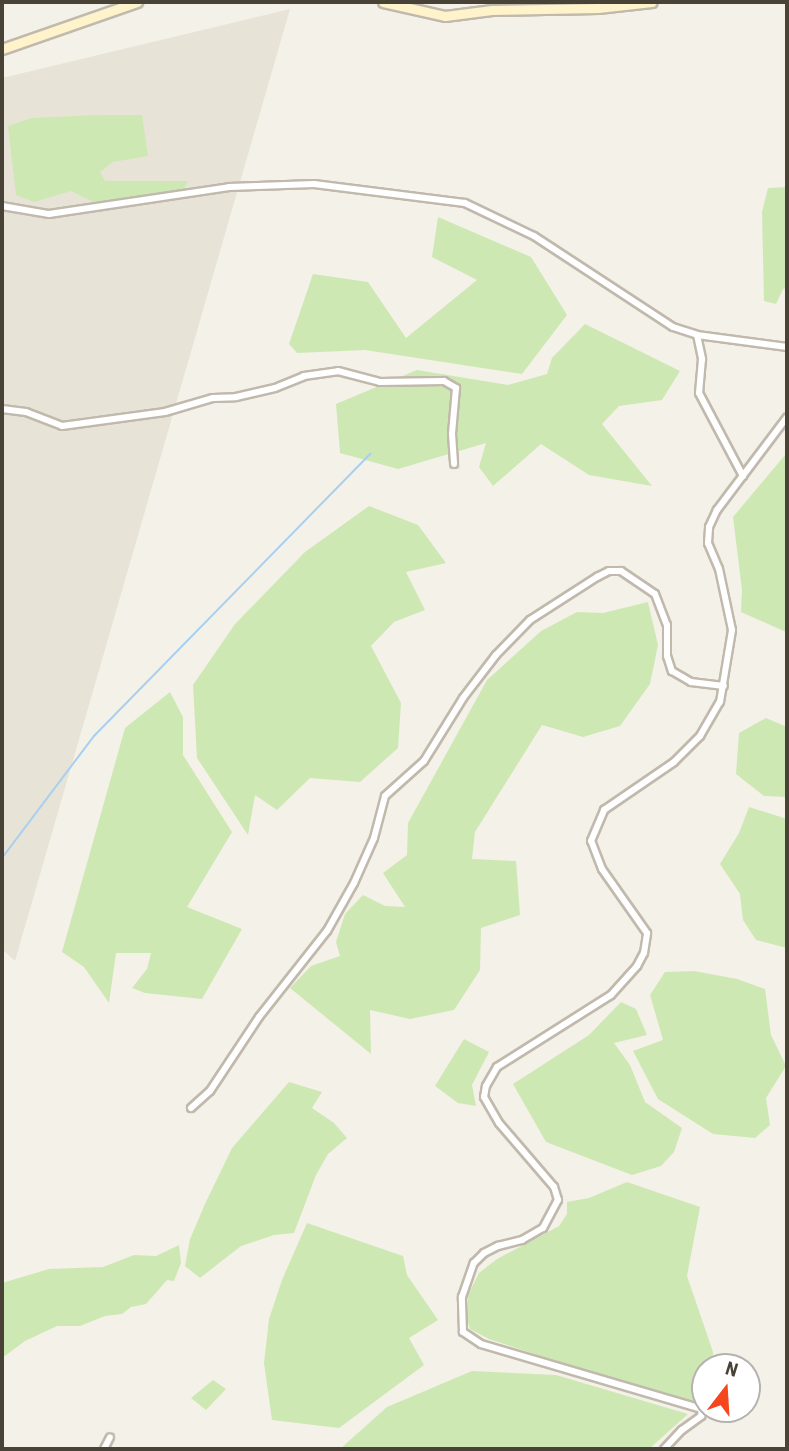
<!DOCTYPE html>
<style>
body{margin:0}
#map{position:relative;width:789px;height:1451px;overflow:hidden;background:#f4f1e9;font-family:"Roboto Condensed",sans-serif}
div>[style]{position:absolute}
.residential>*{inset:0;background:#e8e3d7}
.green>*{inset:0;background:#cee8b3}
.stream>*{height:2px;margin:-1px;padding:0 1px;transform-origin:1px;border-radius:1px;background:#a7cff0}
.roads{filter:drop-shadow(2px 0 #c0b9ac) drop-shadow(-2px 0 #c0b9ac) drop-shadow(0 2px #c0b9ac) drop-shadow(0 -2px #c0b9ac)}
.street>*{height:6px;margin:-3px;padding:0 3px;transform-origin:3px;border-radius:3px;background:#fff}
.secondary>*{height:9px;margin:-4.5px;padding:0 4.5px;transform-origin:4.5px;border-radius:4.5px;background:#fef3ca}
span{translate:-50% -50%;white-space:nowrap;text-align:center;line-height:1.15;-webkit-text-stroke:5px #fff;paint-order:stroke}
.frame{position:absolute;inset:0;border:4px solid #484237;pointer-events:none}
.north{position:absolute;left:691px;top:1353px;width:70px;height:70px;box-sizing:border-box;background:#fff;border:2px solid #b6b3af;border-radius:50%;rotate:17deg;font-size:19px;font-weight:700;line-height:28px;text-align:center;color:#484237}
.north::after{content:'';display:block;margin:auto;width:24px;height:32px;background:#f6461e;clip-path:polygon(50% 0,100% 100%,50% 72%,0 100%)}
</style>
<div id="map">
<div class="residential">
<i style="clip-path:polygon(290px 9px,15px 961px,2px 949px,2px 78px)"></i>
</div>
<div class="green">
<i style="clip-path:polygon(98px 115px,142px 115px,148px 156px,113px 162px,100px 172px,105px 181px,188px 181px,183px 190px,96px 203px,71px 191px,34px 202px,16px 195px,8px 126px,32px 118px)"></i>
<i style="clip-path:polygon(787px 187px,787px 288px,783px 289px,776px 304px,764px 301px,762px 212px,768px 188px)"></i>
<i style="clip-path:polygon(438px 217px,531px 257px,567px 315px,522px 374px,365px 350px,297px 353px,289px 344px,313px 274px,368px 282px,406px 338px,477px 280px,432px 257px)"></i>
<i style="clip-path:polygon(585px 324px,680px 371px,662px 400px,619px 406px,602px 424px,652px 486px,589px 475px,541px 444px,493px 486px,479px 467px,486px 443px,398px 469px,340px 453px,336px 404px,417px 370px,508px 385px,547px 374px,552px 358px)"></i>
<i style="clip-path:polygon(785px 455px,787px 456px,786px 632px,741px 612px,742px 590px,733px 517px)"></i>
<i style="clip-path:polygon(369px 506px,418px 525px,446px 563px,406px 572px,425px 610px,394px 622px,371px 646px,401px 703px,398px 748px,360px 782px,310px 778px,277px 810px,255px 795px,248px 835px,197px 758px,193px 685px,235px 624px,305px 552px)"></i>
<i style="clip-path:polygon(648px 602px,658px 645px,650px 684px,620px 726px,583px 737px,542px 725px,475px 832px,472px 859px,516px 861px,520px 915px,481px 928px,480px 970px,454px 1010px,410px 1019px,370px 1010px,371px 1054px,290px 988px,311px 966px,340px 956px,336px 942px,345px 914px,363px 895px,385px 906px,405px 907px,383px 873px,407px 855px,408px 823px,487px 680px,541px 631px,577px 612px,603px 613px)"></i>
<i style="clip-path:polygon(170px 692px,183px 717px,183px 755px,232px 832px,187px 907px,242px 929px,202px 999px,145px 993px,132px 988px,147px 969px,151px 953px,116px 953px,109px 1003px,84px 967px,62px 952px,125px 728px)"></i>
<i style="clip-path:polygon(766px 718px,787px 727px,787px 797px,764px 796px,736px 774px,739px 733px)"></i>
<i style="clip-path:polygon(749px 807px,787px 819px,787px 948px,756px 940px,743px 920px,740px 894px,720px 864px,739px 833px)"></i>
<i style="clip-path:polygon(694px 971px,737px 979px,765px 989px,771px 1035px,786px 1066px,766px 1098px,770px 1125px,755px 1138px,713px 1134px,658px 1099px,633px 1051px,663px 1040px,650px 995px,665px 972px)"></i>
<i style="clip-path:polygon(621px 1002px,636px 1009px,647px 1035px,614px 1043px,630px 1065px,645px 1102px,682px 1128px,674px 1152px,661px 1166px,632px 1175px,546px 1142px,513px 1084px,589px 1035px)"></i>
<i style="clip-path:polygon(464px 1039px,489px 1052px,472px 1085px,476px 1106px,458px 1103px,435px 1086px)"></i>
<i style="clip-path:polygon(289px 1082px,322px 1092px,312px 1108px,334px 1123px,347px 1138px,328px 1154px,316px 1175px,294px 1233px,274px 1235px,241px 1246px,200px 1278px,185px 1266px,190px 1239px,205px 1204px,232px 1148px)"></i>
<i style="clip-path:polygon(627px 1182px,700px 1207px,687px 1276px,713px 1352px,711px 1367px,705px 1367px,705px 1404px,645px 1390px,567px 1365px,489px 1339px,470px 1329px,465px 1313px,469px 1293px,479px 1273px,497px 1259px,559px 1226px,567px 1214px,567px 1202px,589px 1198px)"></i>
<i style="clip-path:polygon(307px 1223px,403px 1256px,407px 1275px,438px 1320px,409px 1338px,424px 1365px,339px 1428px,272px 1420px,264px 1363px,269px 1319px,282px 1280px)"></i>
<i style="clip-path:polygon(179px 1245px,181px 1263px,174px 1281px,167px 1280px,146px 1304px,131px 1307px,122px 1314px,105px 1316px,80px 1326px,57px 1326px,25px 1341px,2px 1358px,2px 1283px,49px 1269px,103px 1267px,134px 1255px,156px 1256px)"></i>
<i style="clip-path:polygon(472px 1371px,556px 1375px,688px 1414px,649px 1449px,340px 1449px,387px 1407px)"></i>
<i style="clip-path:polygon(213px 1380px,226px 1389px,206px 1410px,191px 1398px)"></i>
</div>
<div class="stream">
<i style="left:2px;top:858px;width:153px;rotate:-53deg"></i>
<i style="left:94px;top:736px;width:395px;rotate:-45.6deg"></i>
</div>
<div class="roads">
<div class="street">
<i style="left:2px;top:206px;width:48px;rotate:9.7deg"></i>
<i style="left:49px;top:214px;width:182px;rotate:-8.5deg"></i>
<i style="left:229px;top:187px;width:85px;rotate:-2deg"></i>
<i style="left:314px;top:184px;width:152px;rotate:7.2deg"></i>
<i style="left:465px;top:203px;width:76px;rotate:25.6deg"></i>
<i style="left:534px;top:236px;width:166px;rotate:33.2deg"></i>
<i style="left:673px;top:327px;width:25px;rotate:18deg"></i>
<i style="left:697px;top:335px;width:91px;rotate:7.6deg"></i>
<i style="left:697px;top:335px;width:25px;rotate:78deg"></i>
<i style="left:702px;top:359px;width:34px;rotate:95deg"></i>
<i style="left:699px;top:393px;width:94px;rotate:62.1deg"></i>
<i style="left:2px;top:409px;width:24px;rotate:7deg"></i>
<i style="left:26px;top:412px;width:39px;rotate:21deg"></i>
<i style="left:62px;top:426px;width:104px;rotate:-7.7deg"></i>
<i style="left:165px;top:412px;width:50px;rotate:-16.3deg"></i>
<i style="left:213px;top:398px;width:23px;rotate:-2deg"></i>
<i style="left:236px;top:397px;width:40px;rotate:-13deg"></i>
<i style="left:275px;top:388px;width:31px;rotate:-22deg"></i>
<i style="left:304px;top:376px;width:34px;rotate:-8deg"></i>
<i style="left:338px;top:371px;width:43px;rotate:14.7deg"></i>
<i style="left:380px;top:382px;width:64px;rotate:-0.9deg"></i>
<i style="left:444px;top:381px;width:14px;rotate:30deg"></i>
<i style="left:456px;top:388px;width:46px;rotate:95deg"></i>
<i style="left:452px;top:434px;width:30px;rotate:86deg"></i>
<i style="left:191px;top:1108px;width:25px;rotate:-42deg"></i>
<i style="left:210px;top:1091px;width:89px;rotate:-56.5deg"></i>
<i style="left:259px;top:1017px;width:110px;rotate:-51.7deg"></i>
<i style="left:327px;top:931px;width:55px;rotate:-60.6deg"></i>
<i style="left:354px;top:883px;width:49px;rotate:-66deg"></i>
<i style="left:374px;top:838px;width:43px;rotate:-75.3deg"></i>
<i style="left:385px;top:796px;width:52px;rotate:-41.9deg"></i>
<i style="left:424px;top:761px;width:74px;rotate:-58.2deg"></i>
<i style="left:463px;top:698px;width:54px;rotate:-52.5deg"></i>
<i style="left:496px;top:655px;width:49px;rotate:-45.8deg"></i>
<i style="left:530px;top:620px;width:80px;rotate:-32.7deg"></i>
<i style="left:597px;top:577px;width:13px;rotate:-27deg"></i>
<i style="left:609px;top:571px;width:12px"></i>
<i style="left:621px;top:571px;width:41px;rotate:34.1deg"></i>
<i style="left:655px;top:594px;width:33px;rotate:69deg"></i>
<i style="left:667px;top:625px;width:31px;rotate:90deg"></i>
<i style="left:667px;top:656px;width:16px;rotate:72deg"></i>
<i style="left:672px;top:671px;width:22px;rotate:30deg"></i>
<i style="left:691px;top:682px;width:33px;rotate:7deg"></i>
<i style="left:104px;top:1449px;width:13px;rotate:-63deg"></i>
<i style="left:664px;top:1449px;width:26px;rotate:-47deg"></i>
<i style="left:682px;top:1430px;width:24px;rotate:-36deg"></i>
<i style="left:701px;top:1416px;width:7px;rotate:-82deg"></i>
<i style="left:702px;top:1409px;width:230px;rotate:-163.6deg"></i>
<i style="left:481px;top:1344px;width:22px;rotate:-146deg"></i>
<i style="left:463px;top:1332px;width:35px;rotate:-92deg"></i>
<i style="left:462px;top:1297px;width:36px;rotate:-71deg"></i>
<i style="left:474px;top:1263px;width:14px;rotate:-45deg"></i>
<i style="left:484px;top:1253px;width:16px;rotate:-27deg"></i>
<i style="left:498px;top:1246px;width:25px;rotate:-14deg"></i>
<i style="left:522px;top:1240px;width:24px;rotate:-30deg"></i>
<i style="left:543px;top:1228px;width:32px;rotate:-62deg"></i>
<i style="left:558px;top:1200px;width:14px;rotate:-107deg"></i>
<i style="left:554px;top:1187px;width:84px;rotate:-130.7deg"></i>
<i style="left:499px;top:1123px;width:30px;rotate:-120deg"></i>
<i style="left:484px;top:1097px;width:11px;rotate:-80deg"></i>
<i style="left:486px;top:1086px;width:22px;rotate:-60deg"></i>
<i style="left:497px;top:1067px;width:135px;rotate:-32.3deg"></i>
<i style="left:611px;top:995px;width:39px;rotate:-48deg"></i>
<i style="left:637px;top:966px;width:15px;rotate:-62deg"></i>
<i style="left:644px;top:953px;width:20px;rotate:-81deg"></i>
<i style="left:647px;top:933px;width:78px;rotate:-125.1deg"></i>
<i style="left:602px;top:869px;width:30px;rotate:-111deg"></i>
<i style="left:591px;top:841px;width:34px;rotate:-67deg"></i>
<i style="left:604px;top:810px;width:85px;rotate:-34.4deg"></i>
<i style="left:674px;top:762px;width:37px;rotate:-45deg"></i>
<i style="left:700px;top:736px;width:39px;rotate:-60deg"></i>
<i style="left:720px;top:702px;width:73px;rotate:-80.5deg"></i>
<i style="left:732px;top:630px;width:62px;rotate:-102deg"></i>
<i style="left:719px;top:569px;width:28px;rotate:-113deg"></i>
<i style="left:708px;top:543px;width:16px;rotate:-86deg"></i>
<i style="left:709px;top:527px;width:19px;rotate:-65deg"></i>
<i style="left:717px;top:510px;width:116px;rotate:-53deg"></i>
</div>
<div class="secondary">
<i style="left:383px;top:2px;width:64px;rotate:12.7deg"></i>
<i style="left:445px;top:16px;width:47px;rotate:-7.3deg"></i>
<i style="left:492px;top:10px;width:106px;rotate:-1.1deg"></i>
<i style="left:598px;top:8px;width:54px;rotate:-6.3deg"></i>
<i style="left:2px;top:49px;width:143px;rotate:-19.2deg"></i>
</div>
</div>
<div class="frame"></div>
<div class="north">N</div>
</div>
